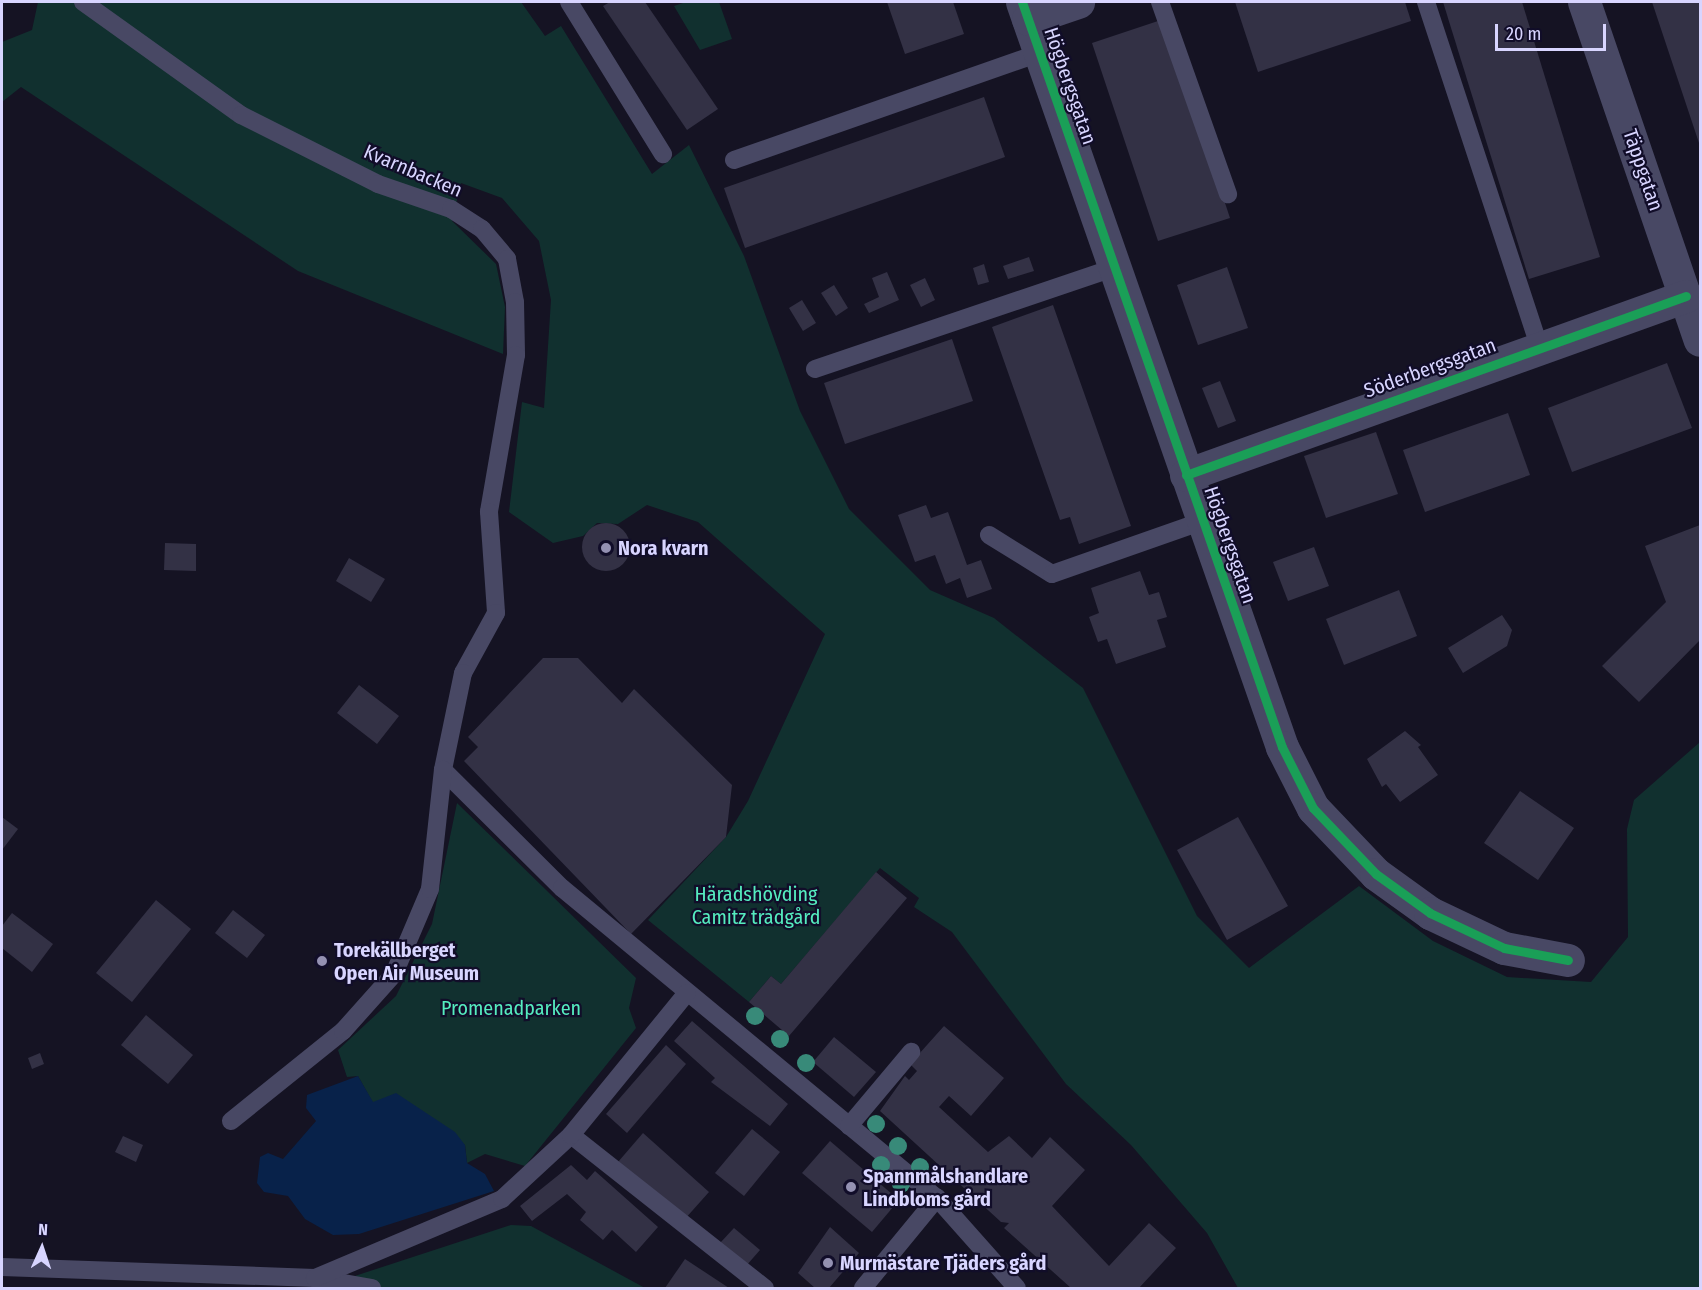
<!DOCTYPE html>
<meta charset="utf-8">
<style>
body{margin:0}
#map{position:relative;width:1702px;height:1290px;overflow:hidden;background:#151323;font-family:"Fira Sans Condensed",sans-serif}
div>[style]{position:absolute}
.green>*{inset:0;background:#11302f}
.water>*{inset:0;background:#08224a}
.building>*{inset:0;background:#333145}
.round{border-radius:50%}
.lane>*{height:18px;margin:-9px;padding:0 9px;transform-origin:9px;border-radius:9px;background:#484864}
.street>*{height:33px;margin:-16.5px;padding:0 16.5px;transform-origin:16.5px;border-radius:16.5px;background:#484864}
.cycleway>*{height:9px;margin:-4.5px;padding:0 4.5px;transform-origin:4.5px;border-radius:4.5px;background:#1a9f57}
.trees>*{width:18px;height:18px;margin:-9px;border-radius:50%;background:#388a79}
.dots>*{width:16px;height:16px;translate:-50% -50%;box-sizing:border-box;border:3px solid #110d29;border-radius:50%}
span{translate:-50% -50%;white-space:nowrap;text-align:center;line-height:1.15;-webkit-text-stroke:4.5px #110d29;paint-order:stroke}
.street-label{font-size:20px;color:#d8d5ff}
.poi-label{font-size:20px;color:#d8d5ff;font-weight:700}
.left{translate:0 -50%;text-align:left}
.park-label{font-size:20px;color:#55ecbf}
.frame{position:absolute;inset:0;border:3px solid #d8d5ff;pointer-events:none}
.north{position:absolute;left:12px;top:1218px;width:60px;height:60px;-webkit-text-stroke:4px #110d29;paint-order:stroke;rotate:3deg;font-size:16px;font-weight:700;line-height:24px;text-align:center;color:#d8d5ff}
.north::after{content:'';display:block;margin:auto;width:21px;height:27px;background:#d8d5ff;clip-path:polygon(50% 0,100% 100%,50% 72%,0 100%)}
.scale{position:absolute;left:1495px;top:24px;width:111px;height:27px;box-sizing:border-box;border:3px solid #d8d5ff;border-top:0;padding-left:8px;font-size:18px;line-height:21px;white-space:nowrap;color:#d8d5ff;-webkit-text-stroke:4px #110d29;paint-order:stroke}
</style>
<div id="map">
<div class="green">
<i style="clip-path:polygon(38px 2px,521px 2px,545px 36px,561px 26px,652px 174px,689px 145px,744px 256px,800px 411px,849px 509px,930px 590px,994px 618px,1083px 688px,1197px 916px,1249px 968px,1359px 886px,1433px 941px,1507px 977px,1591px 982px,1628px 937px,1627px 829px,1634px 800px,1700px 742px,1700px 1288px,1238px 1288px,1207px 1233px,1131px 1145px,1066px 1084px,952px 932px,914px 907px,919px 898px,880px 868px,781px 984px,771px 976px,749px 1002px,648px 920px,726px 837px,748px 801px,825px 634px,698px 522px,647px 505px,618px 524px,597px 523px,583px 536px,553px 543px,509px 512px,522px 402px,544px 408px,551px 300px,539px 241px,502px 198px,461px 183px,452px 221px,496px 264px,505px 307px,503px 354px,298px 271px,21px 87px,2px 102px,2px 42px,32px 30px)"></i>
<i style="clip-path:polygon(686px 2px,719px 2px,732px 39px,700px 50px,674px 6px)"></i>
<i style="clip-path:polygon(457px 803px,636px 978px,629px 1008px,636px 1028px,525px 1166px,485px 1154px,467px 1163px,465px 1145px,384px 1101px,373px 1103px,358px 1076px,347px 1077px,338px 1050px,396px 996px,432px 924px)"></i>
<i style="clip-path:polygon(511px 1225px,531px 1226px,645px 1288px,318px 1288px)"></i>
</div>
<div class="water">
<i style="clip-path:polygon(358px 1076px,373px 1102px,396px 1093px,455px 1132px,465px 1145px,467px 1163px,485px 1174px,494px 1191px,359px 1234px,333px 1235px,305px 1219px,288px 1196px,264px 1192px,257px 1183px,260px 1157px,268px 1153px,283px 1159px,316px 1121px,306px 1108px,307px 1095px)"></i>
</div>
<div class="building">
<i style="clip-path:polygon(610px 2px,645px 2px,718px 109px,687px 130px,603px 6px)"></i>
<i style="clip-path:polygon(887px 2px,953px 2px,964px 34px,905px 54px)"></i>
<i style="clip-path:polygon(1235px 2px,1405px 2px,1411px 21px,1258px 72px)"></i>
<i style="clip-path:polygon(1443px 2px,1522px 2px,1600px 257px,1529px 279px)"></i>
<i style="clip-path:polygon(1652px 2px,1700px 2px,1700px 146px)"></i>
<i style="clip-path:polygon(1164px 19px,1230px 218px,1158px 241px,1092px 43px)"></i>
<i style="clip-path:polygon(984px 97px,1005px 157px,745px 248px,724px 188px)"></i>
<i style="clip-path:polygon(1029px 257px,1034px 271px,1008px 279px,1003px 266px)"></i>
<i style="clip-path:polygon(984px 264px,989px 282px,978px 285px,973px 268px)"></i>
<i style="clip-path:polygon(1227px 267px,1248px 328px,1198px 345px,1177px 285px)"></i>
<i style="clip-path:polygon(887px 272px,899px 300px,869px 313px,864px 304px,879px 297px,872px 278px)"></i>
<i style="clip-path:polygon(925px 278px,935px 300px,921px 307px,910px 285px)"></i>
<i style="clip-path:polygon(834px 285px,848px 308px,836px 316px,821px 293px)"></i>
<i style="clip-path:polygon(802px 300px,816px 323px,803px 331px,789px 308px)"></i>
<i style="clip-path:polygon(1053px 305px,1131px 526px,1079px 544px,1070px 517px,1060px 520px,992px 327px)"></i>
<i style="clip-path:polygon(952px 339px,973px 401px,845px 444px,824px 383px)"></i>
<i style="clip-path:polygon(1667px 363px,1692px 428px,1572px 472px,1548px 408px)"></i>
<i style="clip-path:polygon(1220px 381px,1236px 421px,1218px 428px,1202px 388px)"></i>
<i style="clip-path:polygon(1508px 413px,1530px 475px,1425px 512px,1403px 450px)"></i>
<i style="clip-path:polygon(1376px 432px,1398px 494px,1326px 518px,1304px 456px)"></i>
<i style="clip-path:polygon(926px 505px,931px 518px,948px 512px,967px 565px,981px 560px,992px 589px,967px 598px,960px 578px,946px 584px,935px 555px,915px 562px,898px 515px)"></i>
<i class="round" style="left:582px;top:523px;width:48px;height:48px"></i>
<i style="clip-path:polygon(1700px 525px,1700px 640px,1639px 702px,1602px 666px,1666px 602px,1645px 546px)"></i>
<i style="clip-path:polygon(165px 543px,196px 544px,196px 571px,164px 570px)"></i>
<i style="clip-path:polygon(1314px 547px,1329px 586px,1288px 601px,1273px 562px)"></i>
<i style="clip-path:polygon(349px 558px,385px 579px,371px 602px,336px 581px)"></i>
<i style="clip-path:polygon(1140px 571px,1149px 595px,1159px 592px,1167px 617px,1157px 620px,1166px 647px,1116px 664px,1107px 639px,1098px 642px,1089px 617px,1099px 613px,1091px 588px)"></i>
<i style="clip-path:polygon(1399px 590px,1417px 636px,1344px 665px,1326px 619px)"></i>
<i style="clip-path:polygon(1502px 615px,1512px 630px,1507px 646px,1463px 673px,1448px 648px)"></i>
<i style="clip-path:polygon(543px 658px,578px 658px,622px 703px,634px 689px,732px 785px,726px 837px,631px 934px,464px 761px,478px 747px,468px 737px)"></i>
<i style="clip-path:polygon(359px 685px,399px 716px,377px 744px,337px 713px)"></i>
<i style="clip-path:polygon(1405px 731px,1421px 745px,1418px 747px,1438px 775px,1400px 802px,1386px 784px,1382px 787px,1367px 759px)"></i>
<i style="clip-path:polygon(1520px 791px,1574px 828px,1538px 880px,1484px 843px)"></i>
<i style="clip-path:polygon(2px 817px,18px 829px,2px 850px)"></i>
<i style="clip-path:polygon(1238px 817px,1288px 906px,1227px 940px,1177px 850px)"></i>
<i style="clip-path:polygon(876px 872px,907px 898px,789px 1036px,749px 1002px,771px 976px,781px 984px)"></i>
<i style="clip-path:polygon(156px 900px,191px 929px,132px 1002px,96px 973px)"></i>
<i style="clip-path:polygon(233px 910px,265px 935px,247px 958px,215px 933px)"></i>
<i style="clip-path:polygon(12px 913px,53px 944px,32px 972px,2px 948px,2px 926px)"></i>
<i style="clip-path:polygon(146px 1015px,193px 1055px,168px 1084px,121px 1045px)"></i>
<i style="clip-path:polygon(692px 1021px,788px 1104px,770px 1126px,711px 1082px,715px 1078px,674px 1041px)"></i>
<i style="clip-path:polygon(944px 1026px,1004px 1078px,971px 1116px,949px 1096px,939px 1107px,988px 1152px,1009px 1136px,1032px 1158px,1050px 1137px,1085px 1170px,1052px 1206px,1109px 1266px,1149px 1223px,1176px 1248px,1139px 1288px,1071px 1288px,1004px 1228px,1009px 1223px,1001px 1222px,880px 1111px,905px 1076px,909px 1080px,917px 1071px,910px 1064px)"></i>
<i style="clip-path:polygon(834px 1037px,876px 1072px,854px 1097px,813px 1062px)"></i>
<i style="clip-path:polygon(666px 1045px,686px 1064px,627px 1133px,606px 1114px)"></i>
<i style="clip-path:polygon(40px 1053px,44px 1064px,32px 1069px,28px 1058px)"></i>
<i style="clip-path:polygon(752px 1129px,780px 1152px,744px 1196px,715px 1173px)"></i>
<i style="clip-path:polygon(643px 1133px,709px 1192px,684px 1220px,618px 1162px)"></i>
<i style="clip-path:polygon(123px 1136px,143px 1145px,136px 1162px,115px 1152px)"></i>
<i style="clip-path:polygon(830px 1141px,899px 1200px,872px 1232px,802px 1173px)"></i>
<i style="clip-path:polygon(571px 1165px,587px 1180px,595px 1171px,658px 1227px,636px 1252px,612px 1230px,603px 1240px,580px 1220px,586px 1212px,567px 1194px,532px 1221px,520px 1206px)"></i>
<i style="clip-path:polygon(830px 1227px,859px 1253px,829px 1288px,815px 1288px,798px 1273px)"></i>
<i style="clip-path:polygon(734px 1228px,760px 1250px,746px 1266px,720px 1243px)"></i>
<i style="clip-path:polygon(685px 1259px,729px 1288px,665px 1288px)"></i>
</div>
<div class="lane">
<i style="left:83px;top:2px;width:194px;rotate:35.6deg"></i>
<i style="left:241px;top:115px;width:153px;rotate:26.7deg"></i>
<i style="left:378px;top:184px;width:77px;rotate:18.9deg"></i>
<i style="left:451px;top:209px;width:37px;rotate:33deg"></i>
<i style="left:482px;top:229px;width:39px;rotate:50deg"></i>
<i style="left:507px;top:259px;width:44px;rotate:79.5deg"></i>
<i style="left:515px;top:302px;width:53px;rotate:88.9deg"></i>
<i style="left:516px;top:355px;width:159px;rotate:99.8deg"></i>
<i style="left:489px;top:512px;width:101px;rotate:86deg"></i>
<i style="left:496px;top:613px;width:68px;rotate:118.8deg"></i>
<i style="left:463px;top:673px;width:99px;rotate:101.7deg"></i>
<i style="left:443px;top:770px;width:168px;rotate:44.8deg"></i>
<i style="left:562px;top:888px;width:487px;rotate:39.6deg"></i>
<i style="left:569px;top:2px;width:179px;rotate:58.3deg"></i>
<i style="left:1160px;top:2px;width:204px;rotate:70.5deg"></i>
<i style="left:1426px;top:2px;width:364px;rotate:71.8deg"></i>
<i style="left:734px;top:160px;width:324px;rotate:-19.3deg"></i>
<i style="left:815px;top:369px;width:315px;rotate:-18.7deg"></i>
<i style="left:989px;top:535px;width:74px;rotate:31.8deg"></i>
<i style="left:1052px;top:574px;width:160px;rotate:-19.3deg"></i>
<i style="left:231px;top:1121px;width:144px;rotate:-38.8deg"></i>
<i style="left:343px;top:1031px;width:76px;rotate:-48.2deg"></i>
<i style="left:394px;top:974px;width:92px;rotate:-67deg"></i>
<i style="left:430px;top:889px;width:120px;rotate:-83.8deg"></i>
<i style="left:849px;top:1126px;width:97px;rotate:-50deg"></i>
<i style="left:571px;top:1135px;width:247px;rotate:38.3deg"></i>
<i style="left:2px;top:1267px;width:313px;rotate:2deg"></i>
<i style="left:315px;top:1278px;width:58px;rotate:10deg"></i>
<i style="left:315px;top:1278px;width:203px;rotate:-22.9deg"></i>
<i style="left:502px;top:1199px;width:94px;rotate:-42.8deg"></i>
<i style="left:571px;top:1135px;width:183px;rotate:-50.8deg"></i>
<i style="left:863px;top:1288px;width:117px;rotate:-50.6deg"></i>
<i style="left:937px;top:1198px;width:120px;rotate:48.4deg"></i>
</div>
<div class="street">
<i style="left:1022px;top:2px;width:789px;rotate:70.76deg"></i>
<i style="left:1282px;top:747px;width:68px;rotate:63.1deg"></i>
<i style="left:1313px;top:808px;width:91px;rotate:46.3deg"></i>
<i style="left:1376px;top:874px;width:67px;rotate:35.8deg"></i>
<i style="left:1430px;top:913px;width:82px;rotate:25.3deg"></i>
<i style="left:1504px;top:948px;width:65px;rotate:10.6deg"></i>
<i style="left:1584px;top:2px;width:357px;rotate:71.1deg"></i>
<i style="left:1028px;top:19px;width:53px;rotate:-18.8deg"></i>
<i style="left:1186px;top:475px;width:531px;rotate:-19.7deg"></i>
</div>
<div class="cycleway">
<i style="left:1022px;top:2px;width:789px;rotate:70.76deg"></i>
<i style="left:1282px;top:747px;width:68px;rotate:63.1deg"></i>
<i style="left:1313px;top:808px;width:91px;rotate:46.3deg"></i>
<i style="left:1376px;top:874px;width:67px;rotate:35.8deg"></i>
<i style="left:1430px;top:913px;width:82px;rotate:25.3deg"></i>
<i style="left:1504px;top:948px;width:65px;rotate:10.6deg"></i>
<i style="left:1186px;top:475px;width:531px;rotate:-19.7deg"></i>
</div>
<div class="trees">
<i style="left:755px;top:1016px"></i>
<i style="left:780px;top:1039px"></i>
<i style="left:806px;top:1063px"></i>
<i style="left:876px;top:1124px"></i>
<i style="left:898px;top:1146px"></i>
<i style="left:881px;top:1165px"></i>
<i style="left:920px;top:1167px"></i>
<i style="left:901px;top:1184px"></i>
</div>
<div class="dots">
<i style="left:606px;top:548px;background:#9491b2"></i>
<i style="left:322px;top:961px;background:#9491b2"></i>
<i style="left:851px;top:1187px;background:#9491b2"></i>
<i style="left:828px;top:1263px;background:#9491b2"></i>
</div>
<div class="street-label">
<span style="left:1070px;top:86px;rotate:71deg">Högbergsgatan</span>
<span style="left:1643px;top:170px;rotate:71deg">Täppgatan</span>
<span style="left:413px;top:171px;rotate:23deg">Kvarnbacken</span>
<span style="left:1430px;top:368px;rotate:-20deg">Söderbergsgatan</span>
<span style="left:1230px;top:545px;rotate:71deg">Högbergsgatan</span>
</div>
<div class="poi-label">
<span class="left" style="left:618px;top:548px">Nora kvarn</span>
<span class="left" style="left:334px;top:962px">Torekällberget<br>Open Air Museum</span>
<span class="left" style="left:863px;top:1188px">Spannmålshandlare<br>Lindbloms gård</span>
<span class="left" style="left:840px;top:1263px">Murmästare Tjäders gård</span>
</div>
<div class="park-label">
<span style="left:756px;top:906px">Häradshövding<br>Camitz trädgård</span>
<span style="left:511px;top:1008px">Promenadparken</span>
</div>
<div class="frame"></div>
<div class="north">N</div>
<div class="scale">20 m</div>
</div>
